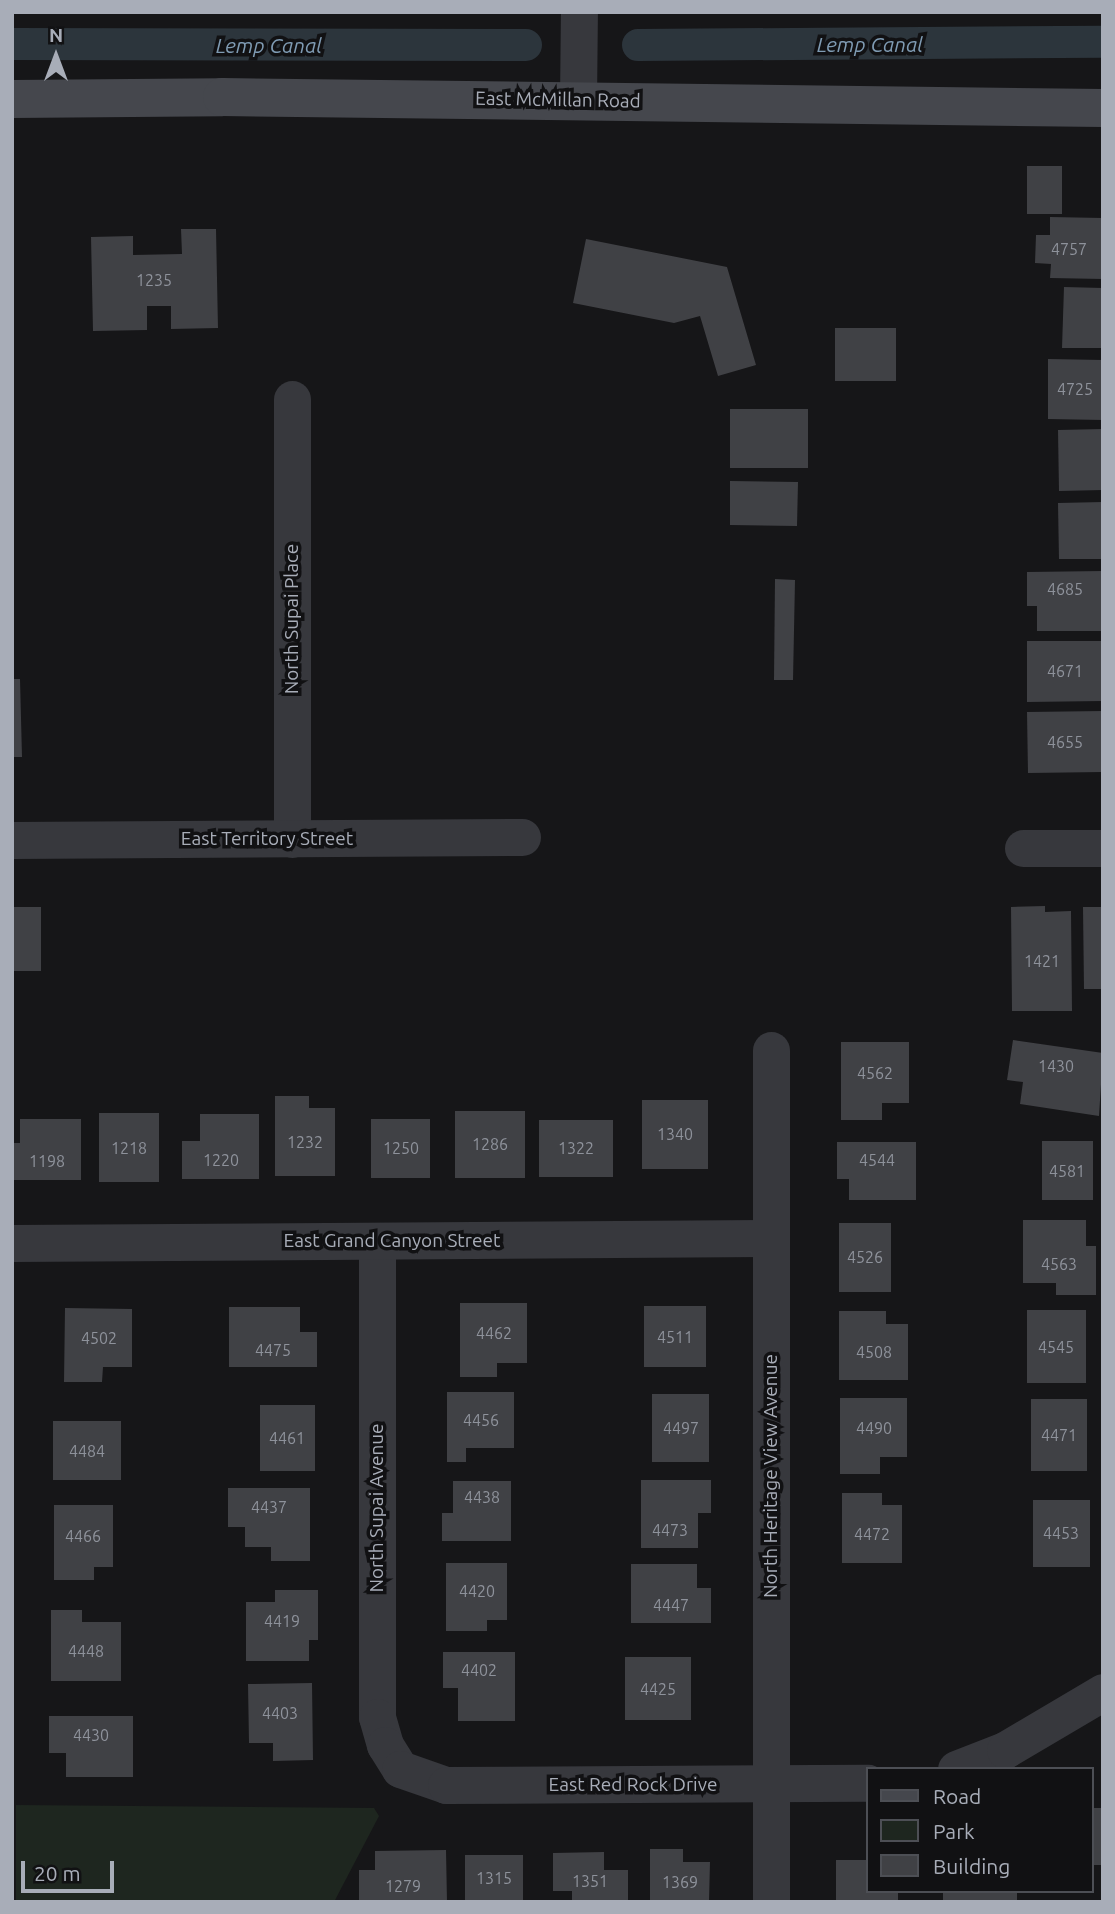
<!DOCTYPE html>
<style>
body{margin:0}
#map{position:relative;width:1115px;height:1914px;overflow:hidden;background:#161618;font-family:Ubuntu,sans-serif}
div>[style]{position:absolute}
.green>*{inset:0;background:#1e261f}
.canal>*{height:32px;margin:-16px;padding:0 16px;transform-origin:16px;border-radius:16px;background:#2c353c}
.building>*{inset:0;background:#404145}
.street>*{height:37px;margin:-18.5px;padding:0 18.5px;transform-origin:18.5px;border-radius:18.5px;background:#37383d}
.secondary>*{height:38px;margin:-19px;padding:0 19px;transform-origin:19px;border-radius:19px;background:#45474d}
span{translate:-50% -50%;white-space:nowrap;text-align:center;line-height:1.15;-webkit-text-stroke:7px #111113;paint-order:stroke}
.number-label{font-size:16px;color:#8e929b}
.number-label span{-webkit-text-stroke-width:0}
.street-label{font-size:19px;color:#a8adb8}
.water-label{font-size:21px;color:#7f9bb3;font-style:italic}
.frame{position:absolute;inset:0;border:14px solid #a8adb8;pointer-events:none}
.legend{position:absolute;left:866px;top:1767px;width:228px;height:126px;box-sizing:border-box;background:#111113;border:2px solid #4d4f55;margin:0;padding:9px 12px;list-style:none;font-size:21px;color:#a8adb8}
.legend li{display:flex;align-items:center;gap:14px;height:35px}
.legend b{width:35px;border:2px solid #4d4f55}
.north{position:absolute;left:21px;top:21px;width:70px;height:70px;-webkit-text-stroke:5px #111113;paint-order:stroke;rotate:0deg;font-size:19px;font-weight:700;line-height:28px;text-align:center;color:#a8adb8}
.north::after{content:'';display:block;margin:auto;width:24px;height:32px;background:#a8adb8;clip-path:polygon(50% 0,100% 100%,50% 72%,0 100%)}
.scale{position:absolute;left:21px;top:1861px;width:93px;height:32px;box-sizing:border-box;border:4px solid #a8adb8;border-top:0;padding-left:9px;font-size:21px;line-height:24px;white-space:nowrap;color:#a8adb8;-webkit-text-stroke:5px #111113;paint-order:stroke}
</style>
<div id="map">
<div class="green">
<i style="clip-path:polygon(16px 1805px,374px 1808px,379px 1816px,334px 1902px,16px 1902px)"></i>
</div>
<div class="canal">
<i style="left:12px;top:44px;width:514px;rotate:0.11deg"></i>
<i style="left:638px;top:45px;width:465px;rotate:-0.4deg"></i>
</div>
<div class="building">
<i style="clip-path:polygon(1027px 166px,1062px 166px,1062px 214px,1027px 214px)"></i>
<i style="clip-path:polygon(1050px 217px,1103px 218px,1103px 279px,1050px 278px,1051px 264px,1035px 263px,1036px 235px,1050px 235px)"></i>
<i style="clip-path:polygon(181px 229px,216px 229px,218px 328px,171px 329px,171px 306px,147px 306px,147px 330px,93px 331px,91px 237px,133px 236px,133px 255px,182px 254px)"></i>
<i style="clip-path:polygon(586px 239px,727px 267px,756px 365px,718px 376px,700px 316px,674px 323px,573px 303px)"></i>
<i style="clip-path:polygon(1064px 287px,1103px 288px,1103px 348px,1062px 348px)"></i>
<i style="clip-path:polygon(835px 328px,896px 328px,896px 381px,835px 381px)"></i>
<i style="clip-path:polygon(1048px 359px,1103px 360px,1103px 420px,1048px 419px)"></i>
<i style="clip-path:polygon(730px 409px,808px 409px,808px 468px,730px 468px)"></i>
<i style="clip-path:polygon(1103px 429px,1103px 490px,1059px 491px,1058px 430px)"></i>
<i style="clip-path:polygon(730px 481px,798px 482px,797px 526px,730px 525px)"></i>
<i style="clip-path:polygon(1103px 502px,1103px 559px,1059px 559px,1058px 503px)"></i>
<i style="clip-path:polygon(1103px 571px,1103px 631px,1037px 631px,1037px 606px,1027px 606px,1027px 572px)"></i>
<i style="clip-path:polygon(775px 579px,795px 580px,793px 680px,774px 680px)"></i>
<i style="clip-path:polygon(1027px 641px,1103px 641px,1103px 701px,1027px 702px)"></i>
<i style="clip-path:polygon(12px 679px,20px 679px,22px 757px,12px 757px)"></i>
<i style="clip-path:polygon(1103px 711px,1103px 772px,1028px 773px,1027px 712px)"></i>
<i style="clip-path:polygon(1045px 906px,1045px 912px,1071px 911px,1072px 1011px,1012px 1011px,1011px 907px)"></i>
<i style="clip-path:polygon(12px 907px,41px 907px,41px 971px,12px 971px)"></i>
<i style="clip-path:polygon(1083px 907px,1103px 907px,1103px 989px,1084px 989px)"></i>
<i style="clip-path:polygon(1013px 1040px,1103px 1053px,1099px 1116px,1020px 1104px,1023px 1082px,1007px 1080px)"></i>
<i style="clip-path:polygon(841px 1042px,909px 1042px,909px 1103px,882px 1103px,882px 1120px,841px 1120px)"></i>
<i style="clip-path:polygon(275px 1096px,309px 1096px,309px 1108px,335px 1108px,335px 1176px,275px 1176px)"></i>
<i style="clip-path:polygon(642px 1100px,708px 1100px,708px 1169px,642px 1169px)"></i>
<i style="clip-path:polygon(455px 1111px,525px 1111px,525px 1178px,455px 1178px)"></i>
<i style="clip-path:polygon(99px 1113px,159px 1113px,159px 1182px,99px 1182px)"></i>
<i style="clip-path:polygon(200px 1114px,259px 1114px,259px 1179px,182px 1179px,182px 1141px,200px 1141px)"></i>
<i style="clip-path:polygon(20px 1119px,81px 1119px,81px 1180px,12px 1180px,12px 1143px,20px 1143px)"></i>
<i style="clip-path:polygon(371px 1119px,430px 1119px,430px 1178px,371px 1178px)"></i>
<i style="clip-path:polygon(539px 1120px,613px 1120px,613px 1177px,539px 1177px)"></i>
<i style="clip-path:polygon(1042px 1141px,1093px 1141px,1093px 1200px,1042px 1200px)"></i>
<i style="clip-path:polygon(837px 1142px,916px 1142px,916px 1200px,849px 1200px,849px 1179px,837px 1179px)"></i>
<i style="clip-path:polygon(1023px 1220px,1086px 1220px,1086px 1246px,1096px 1246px,1096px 1295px,1056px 1295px,1056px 1283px,1023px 1283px)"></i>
<i style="clip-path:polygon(839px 1223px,891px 1223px,891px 1292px,839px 1292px)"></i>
<i style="clip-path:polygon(460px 1303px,527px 1303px,527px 1363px,497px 1363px,497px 1377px,460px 1377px)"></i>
<i style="clip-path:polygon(644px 1306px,706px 1306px,706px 1367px,644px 1367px)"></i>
<i style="clip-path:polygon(229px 1307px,300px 1307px,300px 1332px,317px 1332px,317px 1367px,229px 1367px)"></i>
<i style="clip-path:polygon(65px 1308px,132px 1309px,132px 1367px,103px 1367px,102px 1382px,64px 1382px)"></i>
<i style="clip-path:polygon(1027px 1310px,1086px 1310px,1086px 1383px,1027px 1383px)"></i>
<i style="clip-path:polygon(839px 1311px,886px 1311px,886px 1324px,908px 1324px,908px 1380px,839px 1380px)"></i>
<i style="clip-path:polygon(447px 1392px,514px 1392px,514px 1448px,466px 1448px,466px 1462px,447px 1462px)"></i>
<i style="clip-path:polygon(652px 1394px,709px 1394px,709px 1462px,652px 1462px)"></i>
<i style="clip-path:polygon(840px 1398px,907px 1398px,907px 1457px,880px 1457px,880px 1474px,840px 1474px)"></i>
<i style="clip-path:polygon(1031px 1399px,1087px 1399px,1087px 1471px,1031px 1471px)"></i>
<i style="clip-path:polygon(260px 1405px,315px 1405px,315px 1471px,260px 1471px)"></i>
<i style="clip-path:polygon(53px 1421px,121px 1421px,121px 1480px,53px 1480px)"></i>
<i style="clip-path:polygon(641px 1480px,711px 1480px,711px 1513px,698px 1513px,698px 1548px,641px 1548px)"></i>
<i style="clip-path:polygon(453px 1481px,511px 1481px,511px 1541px,442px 1541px,442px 1513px,453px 1513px)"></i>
<i style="clip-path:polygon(228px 1488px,310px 1488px,310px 1561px,271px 1561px,271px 1547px,245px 1547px,245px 1527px,228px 1527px)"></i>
<i style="clip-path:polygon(842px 1493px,882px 1493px,882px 1505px,902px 1505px,902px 1563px,842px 1563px)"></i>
<i style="clip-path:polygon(1033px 1500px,1090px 1500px,1090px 1567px,1033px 1567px)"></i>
<i style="clip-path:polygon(54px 1505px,113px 1505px,113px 1567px,94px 1567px,94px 1580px,54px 1580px)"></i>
<i style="clip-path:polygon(446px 1563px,507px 1563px,507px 1620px,487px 1620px,487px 1631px,446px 1631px)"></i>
<i style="clip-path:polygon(631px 1564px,697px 1564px,697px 1588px,711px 1588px,711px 1623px,631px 1623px)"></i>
<i style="clip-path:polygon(275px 1590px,318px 1590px,318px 1640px,309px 1640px,309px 1661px,246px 1661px,246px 1602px,275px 1602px)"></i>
<i style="clip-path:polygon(51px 1610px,82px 1610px,82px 1622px,121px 1622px,121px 1681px,51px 1681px)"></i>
<i style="clip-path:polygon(443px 1652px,515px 1652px,515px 1721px,458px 1721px,458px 1688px,443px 1688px)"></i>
<i style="clip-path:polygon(625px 1657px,691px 1657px,691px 1720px,625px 1720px)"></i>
<i style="clip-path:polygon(312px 1683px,313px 1760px,273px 1761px,273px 1743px,249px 1743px,248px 1684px)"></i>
<i style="clip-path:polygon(49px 1716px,133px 1716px,133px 1777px,66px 1777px,66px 1753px,49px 1753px)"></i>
<i style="clip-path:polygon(1092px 1808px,1103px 1808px,1103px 1865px,1092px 1865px)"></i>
<i style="clip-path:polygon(650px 1849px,683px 1849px,683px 1862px,710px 1862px,709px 1902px,650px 1902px)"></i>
<i style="clip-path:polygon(446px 1850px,447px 1902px,359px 1902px,359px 1870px,375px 1870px,375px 1851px)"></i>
<i style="clip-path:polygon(604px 1852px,604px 1870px,628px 1870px,628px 1902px,572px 1902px,572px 1891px,553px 1891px,553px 1853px)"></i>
<i style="clip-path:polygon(465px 1855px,523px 1855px,523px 1902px,465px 1902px)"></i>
<i style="clip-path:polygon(836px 1860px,868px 1860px,868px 1891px,898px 1891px,898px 1902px,836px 1902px)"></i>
<i style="clip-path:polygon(943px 1891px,1017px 1891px,1017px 1902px,943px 1902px)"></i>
</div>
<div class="street">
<i style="left:578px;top:101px;width:89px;rotate:-89.4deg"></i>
<i style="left:292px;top:399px;width:440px;rotate:90deg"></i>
<i style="left:12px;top:840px;width:510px;rotate:-0.34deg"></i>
<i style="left:1023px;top:848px;width:80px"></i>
<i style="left:377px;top:1241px;width:476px;rotate:90deg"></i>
<i style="left:377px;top:1717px;width:29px;rotate:74deg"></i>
<i style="left:385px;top:1745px;width:28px;rotate:58deg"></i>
<i style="left:400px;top:1769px;width:49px;rotate:19.2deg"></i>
<i style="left:446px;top:1785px;width:422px;rotate:-0.3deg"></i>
<i style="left:12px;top:1243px;width:759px;rotate:-0.38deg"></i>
<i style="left:956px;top:1769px;width:53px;rotate:-21.2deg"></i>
<i style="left:1005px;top:1750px;width:114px;rotate:-30.6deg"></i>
<i style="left:771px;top:1902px;width:852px;rotate:-90deg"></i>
</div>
<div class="secondary">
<i style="left:12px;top:99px;width:210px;rotate:-0.5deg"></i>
<i style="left:222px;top:97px;width:881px;rotate:0.72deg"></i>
</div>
<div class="number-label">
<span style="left:1069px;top:249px">4757</span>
<span style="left:154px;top:280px">1235</span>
<span style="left:1075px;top:389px">4725</span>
<span style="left:1065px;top:589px">4685</span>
<span style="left:1065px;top:671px">4671</span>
<span style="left:1065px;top:742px">4655</span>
<span style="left:1042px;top:961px">1421</span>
<span style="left:1056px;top:1066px">1430</span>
<span style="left:875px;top:1073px">4562</span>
<span style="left:675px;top:1134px">1340</span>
<span style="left:305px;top:1142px">1232</span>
<span style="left:490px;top:1144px">1286</span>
<span style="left:129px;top:1148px">1218</span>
<span style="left:401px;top:1148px">1250</span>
<span style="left:576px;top:1148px">1322</span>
<span style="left:221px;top:1160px">1220</span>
<span style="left:877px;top:1160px">4544</span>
<span style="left:47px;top:1161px">1198</span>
<span style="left:1067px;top:1171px">4581</span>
<span style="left:865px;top:1257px">4526</span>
<span style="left:1059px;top:1264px">4563</span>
<span style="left:494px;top:1333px">4462</span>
<span style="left:675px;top:1337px">4511</span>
<span style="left:99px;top:1338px">4502</span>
<span style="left:1056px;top:1347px">4545</span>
<span style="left:273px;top:1350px">4475</span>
<span style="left:874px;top:1352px">4508</span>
<span style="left:481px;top:1420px">4456</span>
<span style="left:681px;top:1428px">4497</span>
<span style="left:874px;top:1428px">4490</span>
<span style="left:1059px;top:1435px">4471</span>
<span style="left:287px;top:1438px">4461</span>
<span style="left:87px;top:1451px">4484</span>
<span style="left:482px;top:1497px">4438</span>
<span style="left:269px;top:1507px">4437</span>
<span style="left:670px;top:1530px">4473</span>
<span style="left:1061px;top:1533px">4453</span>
<span style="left:872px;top:1534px">4472</span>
<span style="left:83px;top:1536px">4466</span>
<span style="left:477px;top:1591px">4420</span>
<span style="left:671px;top:1605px">4447</span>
<span style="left:282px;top:1621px">4419</span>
<span style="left:86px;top:1651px">4448</span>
<span style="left:479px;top:1670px">4402</span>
<span style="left:658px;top:1689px">4425</span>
<span style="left:280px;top:1713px">4403</span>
<span style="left:91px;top:1735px">4430</span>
<span style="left:494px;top:1878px">1315</span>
<span style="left:590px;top:1881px">1351</span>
<span style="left:680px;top:1882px">1369</span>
<span style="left:403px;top:1886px">1279</span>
</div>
<div class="street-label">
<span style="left:558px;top:100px;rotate:1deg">East McMillan Road</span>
<span style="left:292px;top:619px;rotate:-90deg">North Supai Place</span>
<span style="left:267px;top:839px">East Territory Street</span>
<span style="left:392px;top:1241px">East Grand Canyon Street</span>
<span style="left:771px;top:1476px;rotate:-90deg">North Heritage View Avenue</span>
<span style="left:377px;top:1508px;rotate:-90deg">North Supai Avenue</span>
<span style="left:633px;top:1785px">East Red Rock Drive</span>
</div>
<div class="water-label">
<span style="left:870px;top:44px">Lemp Canal</span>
<span style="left:269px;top:45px">Lemp Canal</span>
</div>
<div class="frame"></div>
<ul class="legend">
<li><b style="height:9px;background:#45474d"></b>Road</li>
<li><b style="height:19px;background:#1e261f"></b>Park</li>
<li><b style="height:19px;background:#404145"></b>Building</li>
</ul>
<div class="north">N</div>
<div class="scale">20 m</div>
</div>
